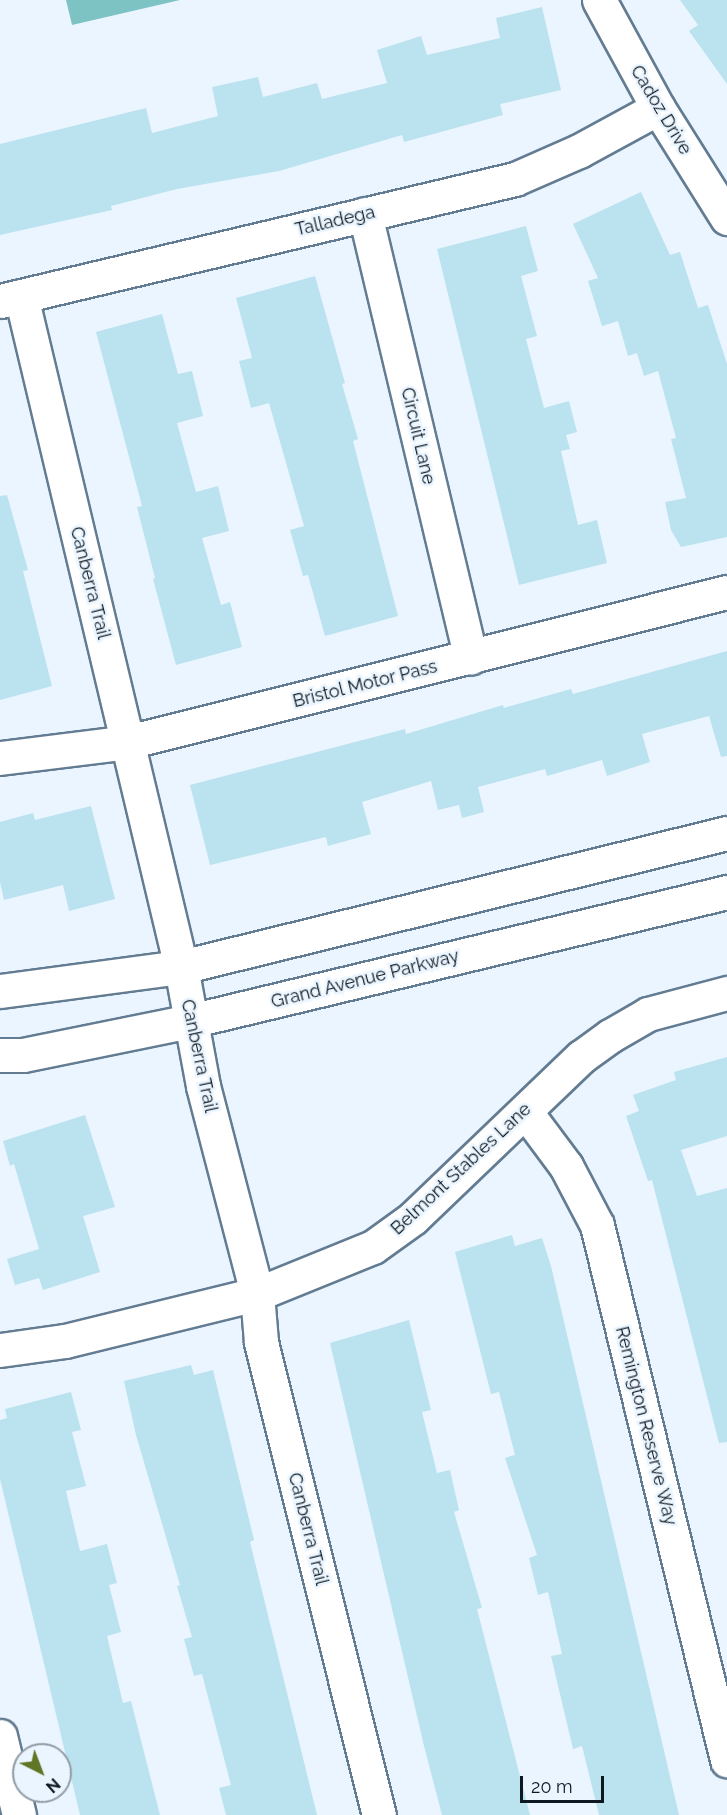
<!DOCTYPE html>
<style>
body{margin:0}
#map{position:relative;width:727px;height:1815px;overflow:hidden;background:#eaf5ff;font-family:Raleway,sans-serif}
div>[style]{position:absolute}
.water>*{inset:0;background:#7ec3c3}
.building>*{inset:0;background:#bbe2ef}
.roads{filter:drop-shadow(2px 0 #637c92) drop-shadow(-2px 0 #637c92) drop-shadow(0 2px #637c92) drop-shadow(0 -2px #637c92)}
.minor>*{height:33px;margin:-16.5px;padding:0 16.5px;transform-origin:16.5px;border-radius:16.5px;background:#fff}
.tertiary>*{height:33px;margin:-16.5px;padding:0 16.5px;transform-origin:16.5px;border-radius:16.5px;background:#fff}
span{translate:-50% -50%;white-space:nowrap;text-align:center;line-height:1.15;-webkit-text-stroke:5px #eaf5ff;paint-order:stroke}
.street-label{font-size:18px;color:#0e1820}
.north{position:absolute;left:12px;top:1743px;width:60px;height:60px;box-sizing:border-box;background:#eaf5ff;border:2px solid #929da6;border-radius:50%;rotate:138deg;font-size:16px;font-weight:700;line-height:24px;text-align:center;color:#0e1820}
.north::after{content:'';display:block;margin:auto;width:21px;height:27px;background:#607526;clip-path:polygon(50% 0,100% 100%,50% 72%,0 100%)}
.scale{position:absolute;left:520px;top:1776px;width:84px;height:27px;box-sizing:border-box;border:3px solid #0e1820;border-top:0;padding-left:8px;font-size:18px;line-height:21px;white-space:nowrap;color:#0e1820;-webkit-text-stroke:4px #eaf5ff;paint-order:stroke}
</style>
<div id="map">
<div class="water">
<i style="clip-path:polygon(66px 0,180px 0,72px 25px)"></i>
</div>
<div class="building">
<i style="clip-path:polygon(680px 0,727px 0,727px 84px,689px 31px,698px 25px)"></i>
<i style="clip-path:polygon(542px 7px,561px 90px,500px 104px,503px 115px,404px 142px,402px 135px,279px 171px,177px 189px,111px 206px,112px 210px,0 235px,0 144px,146px 108px,152px 133px,218px 116px,212px 87px,258px 77px,263px 97px,317px 83px,322px 99px,387px 83px,377px 50px,421px 36px,427px 55px,500px 38px,496px 18px)"></i>
<i style="clip-path:polygon(641px 192px,670px 255px,680px 252px,698px 308px,708px 305px,727px 364px,727px 537px,681px 547px,671px 530px,665px 502px,686px 498px,671px 439px,676px 438px,658px 371px,644px 376px,637px 353px,628px 356px,618px 321px,602px 326px,588px 281px,598px 278px,573px 224px)"></i>
<i style="clip-path:polygon(526px 226px,538px 271px,521px 276px,537px 336px,526px 339px,544px 408px,569px 401px,577px 432px,566px 435px,570px 449px,561px 451px,578px 525px,597px 520px,607px 563px,519px 585px,437px 249px)"></i>
<i style="clip-path:polygon(315px 276px,345px 383px,342px 384px,358px 439px,353px 441px,398px 616px,325px 636px,308px 575px,303px 576px,290px 530px,304px 526px,269px 403px,251px 408px,239px 361px,252px 358px,236px 298px)"></i>
<i style="clip-path:polygon(162px 314px,178px 374px,192px 371px,203px 416px,177px 423px,196px 492px,218px 486px,229px 531px,202px 538px,221px 605px,230px 602px,242px 647px,176px 665px,153px 579px,155px 578px,137px 507px,142px 506px,96px 332px)"></i>
<i style="clip-path:polygon(7px 495px,28px 570px,23px 571px,52px 686px,0 700px,0 496px)"></i>
<i style="clip-path:polygon(727px 651px,727px 756px,721px 757px,709px 716px,642px 734px,650px 762px,607px 776px,602px 760px,547px 776px,545px 769px,478px 787px,484px 812px,462px 818px,459px 805px,438px 810px,431px 781px,362px 802px,371px 834px,328px 846px,326px 837px,210px 865px,190px 785px,405px 729px,406px 734px,503px 705px,504px 708px,571px 689px,573px 694px)"></i>
<i style="clip-path:polygon(91px 806px,115px 899px,69px 911px,63px 885px,4px 900px,0 882px,0 822px,33px 813px,35px 820px)"></i>
<i style="clip-path:polygon(727px 1057px,727px 1136px,681px 1150px,697px 1196px,727px 1188px,727px 1442px,719px 1443px,652px 1180px,648px 1181px,626px 1116px,639px 1111px,633px 1095px,676px 1080px,674px 1072px)"></i>
<i style="clip-path:polygon(85px 1115px,115px 1207px,83px 1216px,100px 1272px,43px 1290px,39px 1278px,15px 1285px,7px 1259px,39px 1249px,14px 1164px,10px 1166px,3px 1141px)"></i>
<i style="clip-path:polygon(512px 1235px,515px 1246px,542px 1238px,551px 1266px,679px 1815px,599px 1815px,582px 1746px,573px 1749px,551px 1656px,562px 1654px,548px 1592px,538px 1595px,529px 1558px,537px 1555px,505px 1458px,515px 1455px,499px 1392px,491px 1394px,455px 1252px)"></i>
<i style="clip-path:polygon(409px 1320px,431px 1410px,422px 1412px,437px 1473px,450px 1470px,459px 1510px,454px 1512px,482px 1608px,477px 1609px,530px 1815px,442px 1815px,424px 1746px,330px 1343px)"></i>
<i style="clip-path:polygon(191px 1365px,194px 1375px,213px 1370px,254px 1540px,250px 1542px,317px 1815px,226px 1815px,219px 1788px,231px 1785px,202px 1674px,194px 1676px,184px 1639px,192px 1637px,177px 1586px,180px 1585px,136px 1435px,124px 1381px)"></i>
<i style="clip-path:polygon(71px 1392px,81px 1430px,72px 1432px,86px 1486px,66px 1491px,80px 1551px,107px 1544px,117px 1583px,109px 1585px,121px 1632px,107px 1636px,123px 1703px,131px 1701px,160px 1815px,80px 1815px,0 1479px,0 1420px,7px 1418px,5px 1409px)"></i>
</div>
<div class="roads">
<div class="minor">
<i style="left:365px;top:214px;width:456px;rotate:76.6deg"></i>
<i style="left:21px;top:296px;width:690px;rotate:76.59deg"></i>
<i style="left:181px;top:967px;width:121px;rotate:79.5deg"></i>
<i style="left:203px;top:1086px;width:215px;rotate:75.4deg"></i>
<i style="left:257px;top:1294px;width:48px;rotate:85.2deg"></i>
<i style="left:261px;top:1342px;width:487px;rotate:76deg"></i>
<i style="left:0;top:301px;width:529px;rotate:-13.33deg"></i>
<i style="left:515px;top:179px;width:70px;rotate:-23.6deg"></i>
<i style="left:579px;top:151px;width:90px;rotate:-28.6deg"></i>
<i style="left:0;top:758px;width:129px;rotate:-7.1deg"></i>
<i style="left:128px;top:742px;width:617px;rotate:-14.06deg"></i>
<i style="left:525px;top:1111px;width:69px;rotate:53.3deg"></i>
<i style="left:566px;top:1166px;width:67px;rotate:62.3deg"></i>
<i style="left:597px;top:1225px;width:551px;rotate:76.34deg"></i>
<i style="left:0;top:1350px;width:66px;rotate:-7.9deg"></i>
<i style="left:65px;top:1341px;width:198px;rotate:-13.8deg"></i>
<i style="left:257px;top:1294px;width:125px;rotate:-22.1deg"></i>
<i style="left:373px;top:1247px;width:49px;rotate:-35.9deg"></i>
<i style="left:413px;top:1218px;width:233px;rotate:-43.8deg"></i>
<i style="left:581px;top:1057px;width:36px;rotate:-36deg"></i>
<i style="left:610px;top:1036px;width:44px;rotate:-30.1deg"></i>
<i style="left:648px;top:1014px;width:82px;rotate:-14.9deg"></i>
<i style="left:0;top:1736px;width:81px;rotate:76.5deg"></i>
</div>
<div class="tertiary">
<i style="left:599px;top:0;width:123px;rotate:61.4deg"></i>
<i style="left:658px;top:108px;width:130px;rotate:57.9deg"></i>
<i style="left:0;top:991px;width:183px;rotate:-7.6deg"></i>
<i style="left:181px;top:967px;width:562px;rotate:-13.79deg"></i>
<i style="left:0;top:1055px;width:23px"></i>
<i style="left:23px;top:1055px;width:170px;rotate:-11.5deg"></i>
<i style="left:190px;top:1021px;width:552px;rotate:-13.51deg"></i>
</div>
</div>
<div class="street-label">
<span style="left:661px;top:110px;rotate:59deg">Cadoz Drive</span>
<span style="left:335px;top:221px;rotate:-13deg">Talladega</span>
<span style="left:418px;top:436px;rotate:77deg">Circuit Lane</span>
<span style="left:90px;top:583px;rotate:76deg">Canberra Trail</span>
<span style="left:365px;top:684px;rotate:-14deg">Bristol Motor Pass</span>
<span style="left:365px;top:979px;rotate:-14deg">Grand Avenue Parkway</span>
<span style="left:199px;top:1056px;rotate:78deg">Canberra Trail</span>
<span style="left:461px;top:1169px;rotate:-43deg">Belmont Stables Lane</span>
<span style="left:646px;top:1426px;rotate:76deg">Remington Reserve Way</span>
<span style="left:308px;top:1529px;rotate:76deg">Canberra Trail</span>
</div>
<div class="north">N</div>
<div class="scale">20 m</div>
</div>
